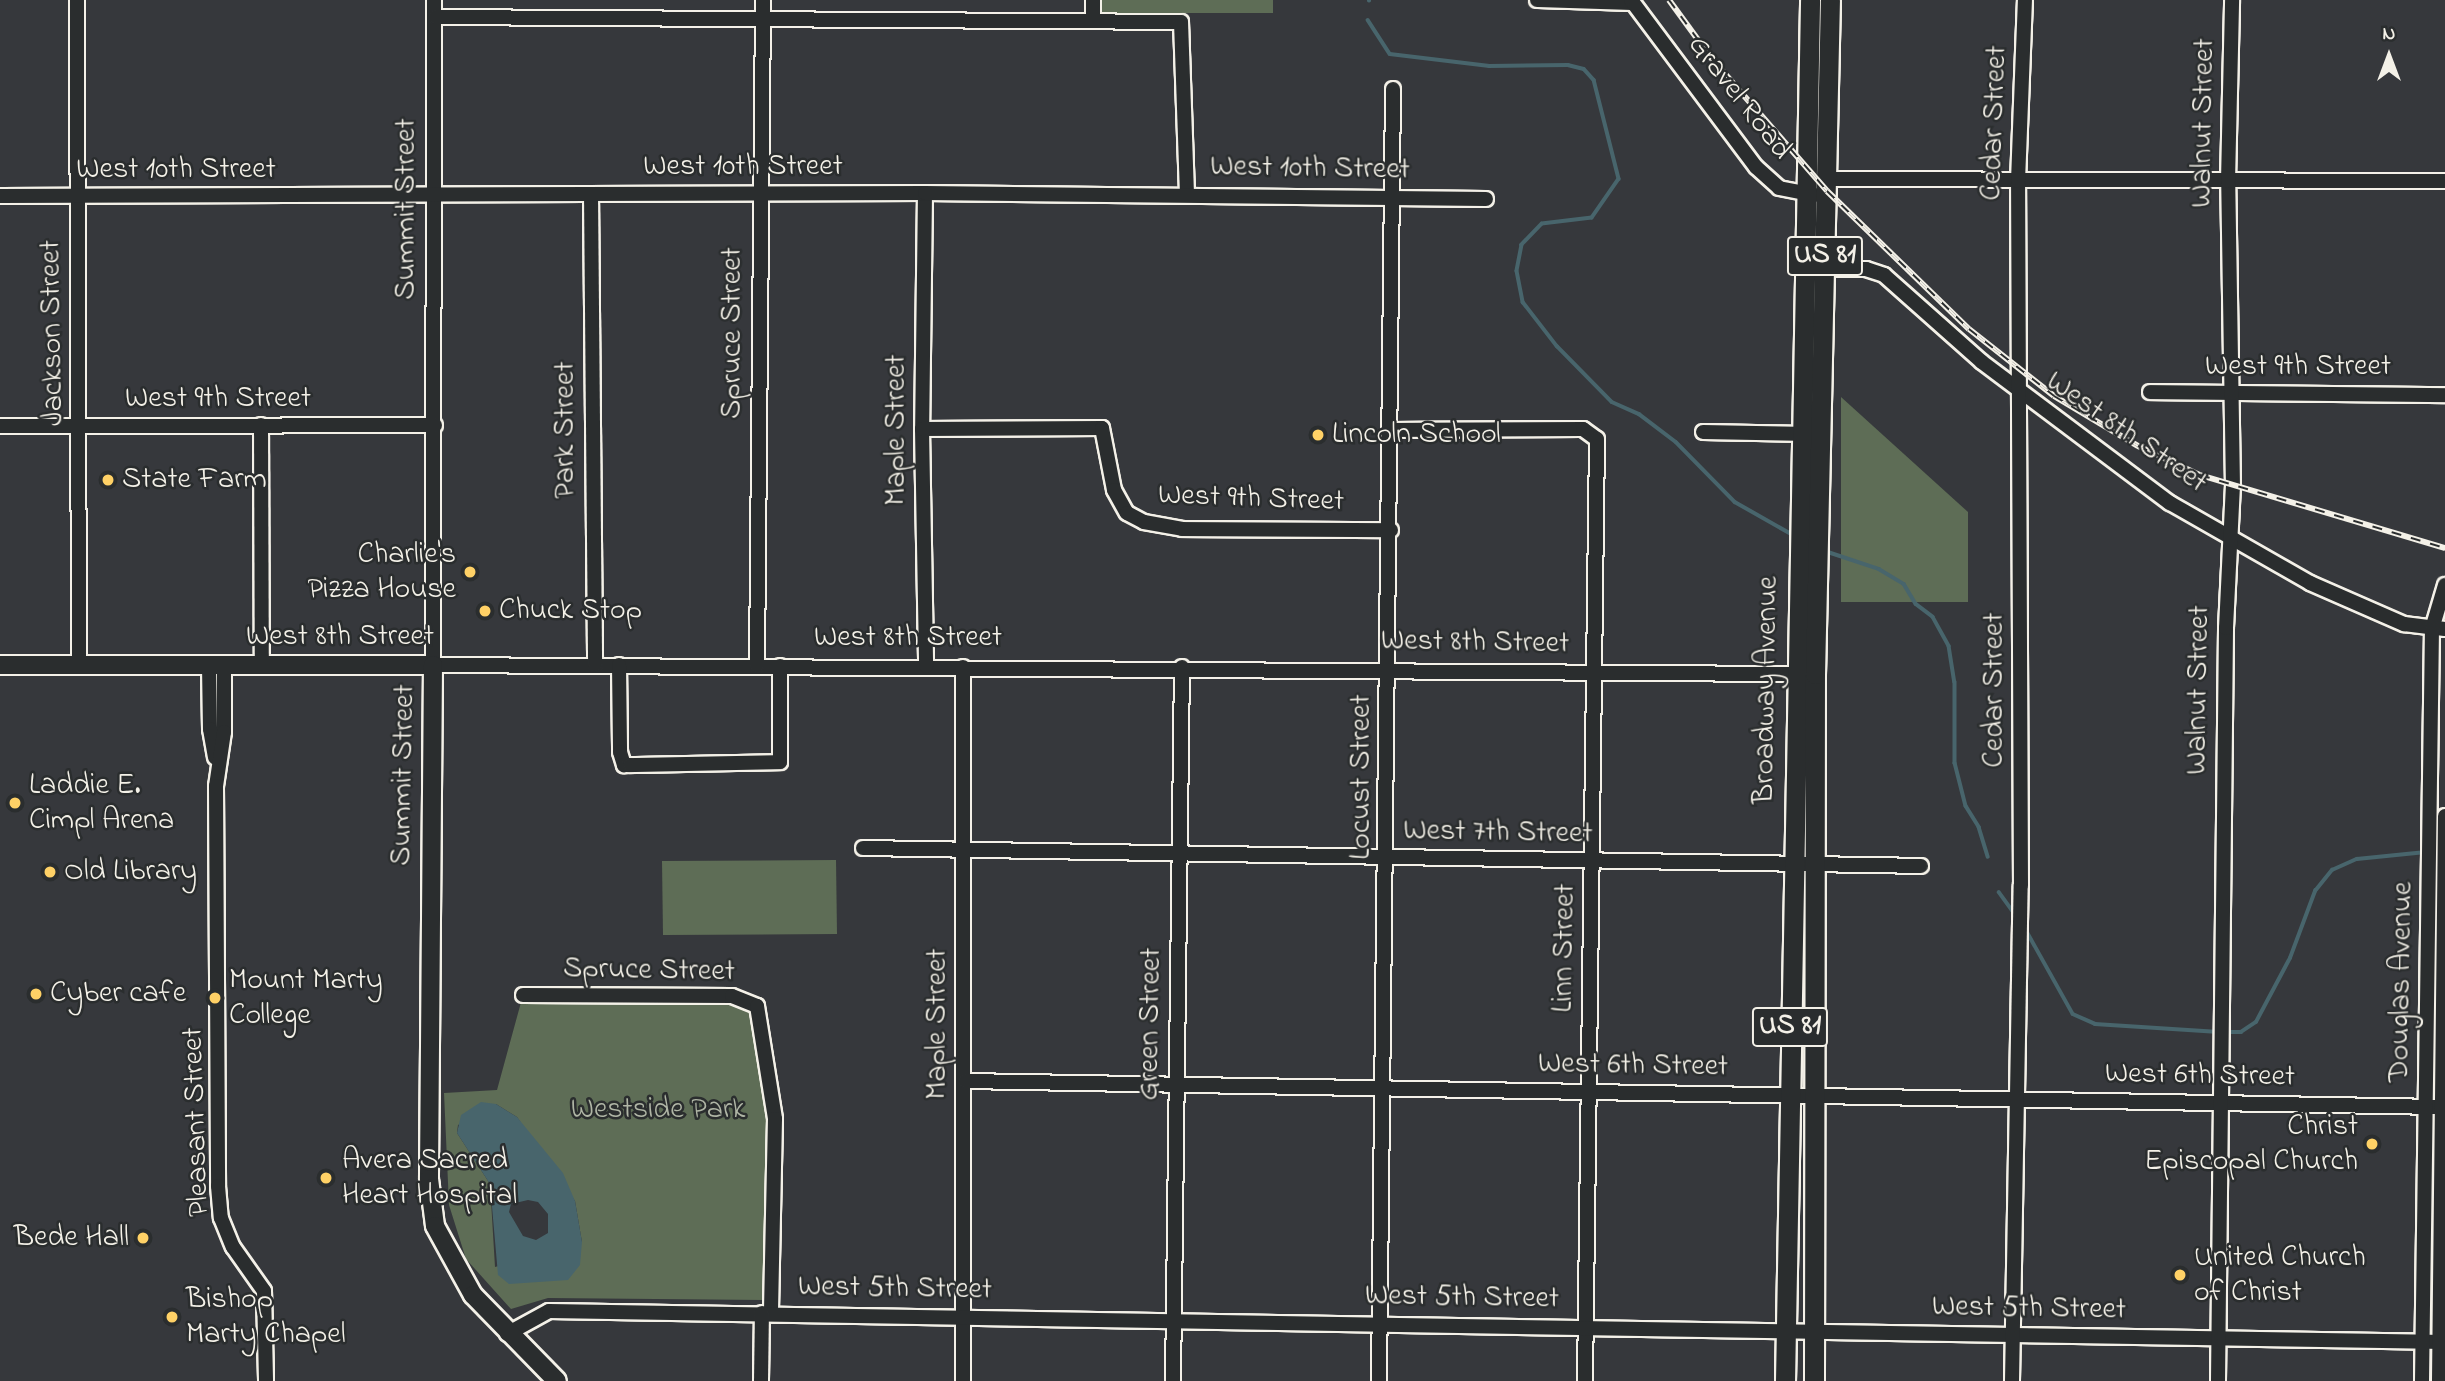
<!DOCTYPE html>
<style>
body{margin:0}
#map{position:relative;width:2445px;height:1381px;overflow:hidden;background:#36383c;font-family:"Indie Flower",sans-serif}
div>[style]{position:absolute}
.green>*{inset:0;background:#5e6d56}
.water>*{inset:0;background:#48656c}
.stream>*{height:3.5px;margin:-1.75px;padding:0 1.75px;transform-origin:1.75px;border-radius:1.75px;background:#48656c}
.roads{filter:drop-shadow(2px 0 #f4f1e8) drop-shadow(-2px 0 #f4f1e8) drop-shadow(0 2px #f4f1e8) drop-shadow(0 -2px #f4f1e8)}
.minor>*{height:14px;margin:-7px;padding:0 7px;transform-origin:7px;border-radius:7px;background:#2a2d2e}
.major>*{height:18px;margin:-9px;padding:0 9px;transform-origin:9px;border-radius:9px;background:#2a2d2e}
.highway>*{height:19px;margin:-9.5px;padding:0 9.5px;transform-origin:9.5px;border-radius:9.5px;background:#2a2d2e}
.rail>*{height:6px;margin-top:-3px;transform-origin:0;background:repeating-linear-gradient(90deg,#2a2d2e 0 10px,#f4f1e8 0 20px);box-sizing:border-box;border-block:2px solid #f4f1e8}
.dots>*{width:19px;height:19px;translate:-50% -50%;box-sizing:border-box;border:4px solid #2a2d2e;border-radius:50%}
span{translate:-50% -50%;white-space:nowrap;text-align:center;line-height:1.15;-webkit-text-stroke:5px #2a2d2e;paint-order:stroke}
.shield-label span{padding:2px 5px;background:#2a2d2e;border:2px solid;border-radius:5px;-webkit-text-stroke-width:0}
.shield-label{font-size:28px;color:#f4f1e8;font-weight:700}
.street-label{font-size:30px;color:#f4f1e8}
.poi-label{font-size:30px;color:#f4f1e8}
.left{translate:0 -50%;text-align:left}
.right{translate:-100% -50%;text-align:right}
.park-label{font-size:30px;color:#b0b6a6}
.north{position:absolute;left:2354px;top:21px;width:70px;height:70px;-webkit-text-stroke:5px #2a2d2e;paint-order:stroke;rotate:0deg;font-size:19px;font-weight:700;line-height:28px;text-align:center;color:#f4f1e8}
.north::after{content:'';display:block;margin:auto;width:24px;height:32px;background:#f4f1e8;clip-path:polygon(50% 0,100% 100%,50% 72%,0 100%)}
</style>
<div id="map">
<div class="green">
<i style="clip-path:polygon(1101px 0,1273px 0,1273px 13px,1101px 13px)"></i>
<i style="clip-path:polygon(1841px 397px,1968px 512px,1968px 602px,1841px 602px)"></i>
<i style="clip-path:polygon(836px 860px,837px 934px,663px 935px,662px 861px)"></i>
<i style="clip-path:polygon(evenodd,523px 995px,749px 999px,775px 1119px,763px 1300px,548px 1298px,511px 1309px,466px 1259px,449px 1205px,444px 1093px,497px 1090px,523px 995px,496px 1104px,517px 1117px,575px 1201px,582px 1242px,495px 1267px,490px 1184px,457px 1133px,458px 1125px,496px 1104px)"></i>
</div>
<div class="water">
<i style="clip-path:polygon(evenodd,481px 1102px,496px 1104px,517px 1117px,563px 1173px,575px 1201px,582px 1242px,580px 1265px,568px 1280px,509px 1284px,498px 1275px,490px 1184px,457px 1133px,461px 1115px,481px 1102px,528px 1200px,538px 1202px,548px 1214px,548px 1233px,536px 1240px,523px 1236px,509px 1212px,511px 1204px,528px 1200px)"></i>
</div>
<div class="stream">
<i style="left:1369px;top:1px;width:1px;rotate:-90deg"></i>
<i style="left:1368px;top:20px;width:40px;rotate:57.1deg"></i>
<i style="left:1390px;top:54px;width:100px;rotate:6.9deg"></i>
<i style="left:1489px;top:66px;width:79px;rotate:-0.7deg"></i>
<i style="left:1568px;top:65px;width:16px;rotate:14deg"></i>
<i style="left:1584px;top:69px;width:15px;rotate:48deg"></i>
<i style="left:1594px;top:80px;width:102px;rotate:75.8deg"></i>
<i style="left:1619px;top:179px;width:47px;rotate:124.7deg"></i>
<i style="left:1592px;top:218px;width:50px;rotate:173.2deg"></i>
<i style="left:1542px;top:224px;width:29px;rotate:134deg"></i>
<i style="left:1522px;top:245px;width:26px;rotate:101deg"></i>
<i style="left:1517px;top:271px;width:32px;rotate:79deg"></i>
<i style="left:1523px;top:302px;width:56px;rotate:52.3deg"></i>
<i style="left:1557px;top:346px;width:78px;rotate:45.5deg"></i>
<i style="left:1612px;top:402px;width:30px;rotate:24deg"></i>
<i style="left:1639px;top:414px;width:46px;rotate:37.1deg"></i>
<i style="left:1676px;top:442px;width:84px;rotate:45.5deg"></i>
<i style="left:1735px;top:502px;width:67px;rotate:29.6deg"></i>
<i style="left:1825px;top:551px;width:57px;rotate:18.4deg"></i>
<i style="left:1879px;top:569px;width:29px;rotate:31deg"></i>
<i style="left:1904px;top:584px;width:23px;rotate:59deg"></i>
<i style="left:1916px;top:604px;width:21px;rotate:37deg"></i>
<i style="left:1933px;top:617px;width:33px;rotate:61deg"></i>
<i style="left:1949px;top:646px;width:36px;rotate:81deg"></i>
<i style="left:1955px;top:682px;width:81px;rotate:90deg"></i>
<i style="left:1955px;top:763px;width:44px;rotate:75.7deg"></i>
<i style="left:1966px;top:806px;width:25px;rotate:58deg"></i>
<i style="left:1979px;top:827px;width:31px;rotate:73deg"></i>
<i style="left:1999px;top:892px;width:26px;rotate:54deg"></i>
<i style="left:2025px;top:928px;width:98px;rotate:60.8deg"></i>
<i style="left:2073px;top:1014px;width:24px;rotate:24deg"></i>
<i style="left:2095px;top:1024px;width:124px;rotate:3.7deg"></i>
<i style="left:2227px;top:1032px;width:14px"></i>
<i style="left:2241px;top:1032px;width:18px;rotate:-34deg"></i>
<i style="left:2256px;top:1022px;width:72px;rotate:-62deg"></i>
<i style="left:2290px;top:958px;width:72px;rotate:-69.5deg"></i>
<i style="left:2315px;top:891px;width:27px;rotate:-51deg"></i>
<i style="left:2332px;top:870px;width:27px;rotate:-24deg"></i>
<i style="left:2357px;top:859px;width:69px;rotate:-5.8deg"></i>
</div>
<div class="roads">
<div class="minor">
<i style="left:77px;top:0;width:665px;rotate:89.83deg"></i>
<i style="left:434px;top:0;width:665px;rotate:90.09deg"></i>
<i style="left:433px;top:665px;width:1374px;rotate:0.38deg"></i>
<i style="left:1537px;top:0;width:96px;rotate:1.8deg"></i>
<i style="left:1631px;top:0;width:209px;rotate:53.2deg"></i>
<i style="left:1756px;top:167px;width:31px;rotate:42deg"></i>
<i style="left:1779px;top:188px;width:36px;rotate:11deg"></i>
<i style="left:435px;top:17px;width:746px;rotate:0.38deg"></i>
<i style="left:1181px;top:22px;width:172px;rotate:88deg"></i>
<i style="left:1093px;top:21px;width:21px;rotate:-90deg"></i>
<i style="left:1827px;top:179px;width:618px;rotate:0.19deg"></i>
<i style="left:925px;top:193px;width:236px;rotate:90.7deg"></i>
<i style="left:922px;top:429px;width:237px;rotate:89deg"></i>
<i style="left:591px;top:194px;width:471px;rotate:89.5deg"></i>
<i style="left:0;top:196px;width:925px;rotate:-0.19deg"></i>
<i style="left:925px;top:193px;width:561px;rotate:0.61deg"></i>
<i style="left:1816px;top:269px;width:50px"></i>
<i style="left:1866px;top:269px;width:19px;rotate:18deg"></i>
<i style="left:1884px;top:275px;width:131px;rotate:41.6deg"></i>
<i style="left:1982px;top:362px;width:235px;rotate:36.9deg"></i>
<i style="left:2170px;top:503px;width:161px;rotate:29.7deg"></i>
<i style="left:2310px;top:583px;width:103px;rotate:23.6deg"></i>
<i style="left:2404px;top:624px;width:41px;rotate:7deg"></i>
<i style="left:2150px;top:392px;width:295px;rotate:0.6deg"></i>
<i style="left:261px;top:425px;width:240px;rotate:89.8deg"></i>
<i style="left:0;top:426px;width:435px;rotate:-0.1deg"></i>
<i style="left:922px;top:429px;width:180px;rotate:-0.3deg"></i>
<i style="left:1102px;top:428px;width:63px;rotate:79deg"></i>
<i style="left:1114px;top:490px;width:26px;rotate:61deg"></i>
<i style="left:1127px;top:513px;width:19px;rotate:28deg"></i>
<i style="left:1144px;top:522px;width:39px;rotate:10deg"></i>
<i style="left:1182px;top:529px;width:209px;rotate:0.3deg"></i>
<i style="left:1393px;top:430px;width:190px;rotate:-0.3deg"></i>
<i style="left:1583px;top:429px;width:17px;rotate:36deg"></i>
<i style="left:1597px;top:439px;width:942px;rotate:90.73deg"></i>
<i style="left:1703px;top:432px;width:106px;rotate:1.1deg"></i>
<i style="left:209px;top:665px;width:64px;rotate:89.1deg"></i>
<i style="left:210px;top:729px;width:29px;rotate:80deg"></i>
<i style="left:224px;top:665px;width:67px;rotate:90deg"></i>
<i style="left:224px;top:732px;width:55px;rotate:98.4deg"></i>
<i style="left:216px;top:786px;width:400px;rotate:89.7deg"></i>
<i style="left:218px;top:1186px;width:32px;rotate:85deg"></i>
<i style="left:221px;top:1218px;width:31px;rotate:68deg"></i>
<i style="left:233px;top:1247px;width:54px;rotate:54.8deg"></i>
<i style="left:264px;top:1291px;width:90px;rotate:88.7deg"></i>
<i style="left:619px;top:665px;width:87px;rotate:89.3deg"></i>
<i style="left:620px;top:752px;width:14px;rotate:73deg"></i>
<i style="left:624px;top:765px;width:6px"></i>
<i style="left:630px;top:765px;width:150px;rotate:-1.1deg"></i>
<i style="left:780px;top:762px;width:96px;rotate:-90deg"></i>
<i style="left:757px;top:666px;width:666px;rotate:-89.48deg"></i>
<i style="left:963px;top:667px;width:714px;rotate:90deg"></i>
<i style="left:863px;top:848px;width:1058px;rotate:0.97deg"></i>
<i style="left:523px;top:995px;width:209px;rotate:0.3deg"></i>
<i style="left:732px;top:996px;width:27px;rotate:22deg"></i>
<i style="left:757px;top:1006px;width:114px;rotate:80.9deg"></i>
<i style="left:775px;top:1119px;width:194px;rotate:91.2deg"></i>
<i style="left:965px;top:1081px;width:1480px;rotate:1.01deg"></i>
<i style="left:507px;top:1334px;width:48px;rotate:-28.7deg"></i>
<i style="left:549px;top:1311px;width:1896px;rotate:0.94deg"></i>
<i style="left:761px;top:1381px;width:68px;rotate:-89.2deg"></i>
<i style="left:1173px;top:1381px;width:714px;rotate:-89.28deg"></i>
<i style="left:1379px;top:1381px;width:1292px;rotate:-89.38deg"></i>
<i style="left:2012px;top:1381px;width:496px;rotate:-89deg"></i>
<i style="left:2021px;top:885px;width:704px;rotate:-90.24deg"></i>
<i style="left:2018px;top:181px;width:181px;rotate:-87.8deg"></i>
<i style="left:2218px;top:1381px;width:753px;rotate:-89.39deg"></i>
<i style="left:2226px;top:628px;width:141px;rotate:-87.2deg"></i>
<i style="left:2233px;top:487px;width:306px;rotate:-90.9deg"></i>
<i style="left:2228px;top:181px;width:181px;rotate:-88.7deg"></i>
<i style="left:2422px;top:1381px;width:752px;rotate:-89.24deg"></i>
<i style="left:2432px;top:629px;width:46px;rotate:-73.5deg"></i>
<i style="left:2439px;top:1381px;width:565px;rotate:-89.39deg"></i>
</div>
<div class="major">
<i style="left:0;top:665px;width:433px"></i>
<i style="left:433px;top:665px;width:514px;rotate:90.45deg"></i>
<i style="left:429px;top:1179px;width:47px;rotate:82.7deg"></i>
<i style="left:435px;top:1226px;width:79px;rotate:61.2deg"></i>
<i style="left:473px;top:1295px;width:120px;rotate:45.7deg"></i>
</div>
<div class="highway">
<i style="left:1785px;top:1381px;width:1381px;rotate:-88.96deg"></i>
<i style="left:1814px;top:1381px;width:707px;rotate:-89.92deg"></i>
<i style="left:1815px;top:674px;width:674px;rotate:-88.73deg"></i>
</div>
</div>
<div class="rail">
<i style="left:1669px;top:0;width:73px;rotate:53.9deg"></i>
<i style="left:1712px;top:59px;width:175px;rotate:48.9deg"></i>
<i style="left:1827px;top:191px;width:198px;rotate:44.2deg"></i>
<i style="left:1969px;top:329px;width:108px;rotate:38.2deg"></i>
<i style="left:2054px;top:396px;width:98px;rotate:30.8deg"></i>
<i style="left:2138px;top:446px;width:68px;rotate:25.1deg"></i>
<i style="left:2200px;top:475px;width:256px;rotate:16.6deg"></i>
</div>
<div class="dots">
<i style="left:1318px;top:435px;background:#ffd166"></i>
<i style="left:108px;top:480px;background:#ffd166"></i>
<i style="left:470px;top:572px;background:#ffd166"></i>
<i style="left:485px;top:611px;background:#ffd166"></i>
<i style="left:15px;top:803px;background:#ffd166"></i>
<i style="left:50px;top:872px;background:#ffd166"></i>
<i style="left:36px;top:994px;background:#ffd166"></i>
<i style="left:215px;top:998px;background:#ffd166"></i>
<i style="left:2372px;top:1144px;background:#ffd166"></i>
<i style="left:326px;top:1178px;background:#ffd166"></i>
<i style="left:143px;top:1238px;background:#ffd166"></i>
<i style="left:2180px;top:1275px;background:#ffd166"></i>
<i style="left:172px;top:1317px;background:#ffd166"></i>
</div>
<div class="shield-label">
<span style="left:1825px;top:256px">US 81</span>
<span style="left:1790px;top:1027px">US 81</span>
</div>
<div class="street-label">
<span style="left:1739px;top:98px;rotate:52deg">Gravel Road</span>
<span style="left:1995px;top:123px;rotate:-88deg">Cedar Street</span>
<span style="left:2204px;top:123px;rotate:-89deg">Walnut Street</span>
<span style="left:743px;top:167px">West 10th Street</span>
<span style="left:1310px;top:169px;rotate:1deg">West 10th Street</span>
<span style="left:176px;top:170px">West 10th Street</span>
<span style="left:407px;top:209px;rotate:-90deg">Summit Street</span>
<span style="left:53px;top:333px;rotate:-91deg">Jackson Street</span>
<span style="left:733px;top:333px;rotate:-90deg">Spruce Street</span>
<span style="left:2298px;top:367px">West 9th Street</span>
<span style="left:218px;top:399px">West 9th Street</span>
<span style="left:566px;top:430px;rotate:-90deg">Park Street</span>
<span style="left:897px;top:430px;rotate:-90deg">Maple Street</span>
<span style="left:2126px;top:433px;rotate:35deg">West 8th Street</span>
<span style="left:1251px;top:499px;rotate:2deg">West 9th Street</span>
<span style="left:340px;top:637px">West 8th Street</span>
<span style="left:908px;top:638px">West 8th Street</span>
<span style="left:1475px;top:643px;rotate:1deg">West 8th Street</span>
<span style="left:1767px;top:690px;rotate:-89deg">Broadway Avenue</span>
<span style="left:1995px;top:690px;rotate:-90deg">Cedar Street</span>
<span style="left:2199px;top:690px;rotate:-89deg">Walnut Street</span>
<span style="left:404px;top:775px;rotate:-89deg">Summit Street</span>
<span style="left:1362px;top:777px;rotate:-90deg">Locust Street</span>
<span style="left:1498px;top:833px;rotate:1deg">West 7th Street</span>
<span style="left:1565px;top:948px;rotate:-89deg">Linn Street</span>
<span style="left:649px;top:971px;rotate:1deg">Spruce Street</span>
<span style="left:2402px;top:982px;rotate:-89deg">Douglas Avenue</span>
<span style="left:938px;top:1024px;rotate:-90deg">Maple Street</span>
<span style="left:1151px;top:1024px;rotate:-89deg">Green Street</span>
<span style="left:1633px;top:1066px;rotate:1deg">West 6th Street</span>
<span style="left:2200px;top:1076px;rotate:1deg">West 6th Street</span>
<span style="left:197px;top:1122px;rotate:-92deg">Pleasant Street</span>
<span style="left:895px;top:1289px;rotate:1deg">West 5th Street</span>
<span style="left:1462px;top:1298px;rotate:1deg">West 5th Street</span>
<span style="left:2029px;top:1309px;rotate:1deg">West 5th Street</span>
</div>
<div class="poi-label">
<span class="left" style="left:1332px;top:435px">Lincoln School</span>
<span class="left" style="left:122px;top:480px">State Farm</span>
<span class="right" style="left:456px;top:572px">Charlie's<br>Pizza House</span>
<span class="left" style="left:499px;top:611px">Chuck Stop</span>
<span class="left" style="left:29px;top:803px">Laddie E.<br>Cimpl Arena</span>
<span class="left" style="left:64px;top:872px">Old Library</span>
<span class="left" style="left:229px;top:998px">Mount Marty<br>College</span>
<span class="left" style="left:50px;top:994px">Cyber cafe</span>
<span class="right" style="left:2358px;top:1144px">Christ<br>Episcopal Church</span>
<span class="left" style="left:342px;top:1178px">Avera Sacred<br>Heart Hospital</span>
<span class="right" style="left:129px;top:1238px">Bede Hall</span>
<span class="left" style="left:2194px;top:1275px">United Church<br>of Christ</span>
<span class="left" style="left:186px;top:1317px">Bishop<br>Marty Chapel</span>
</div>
<div class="park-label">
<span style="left:658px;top:1110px">Westside Park</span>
</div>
<div class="north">N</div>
</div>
